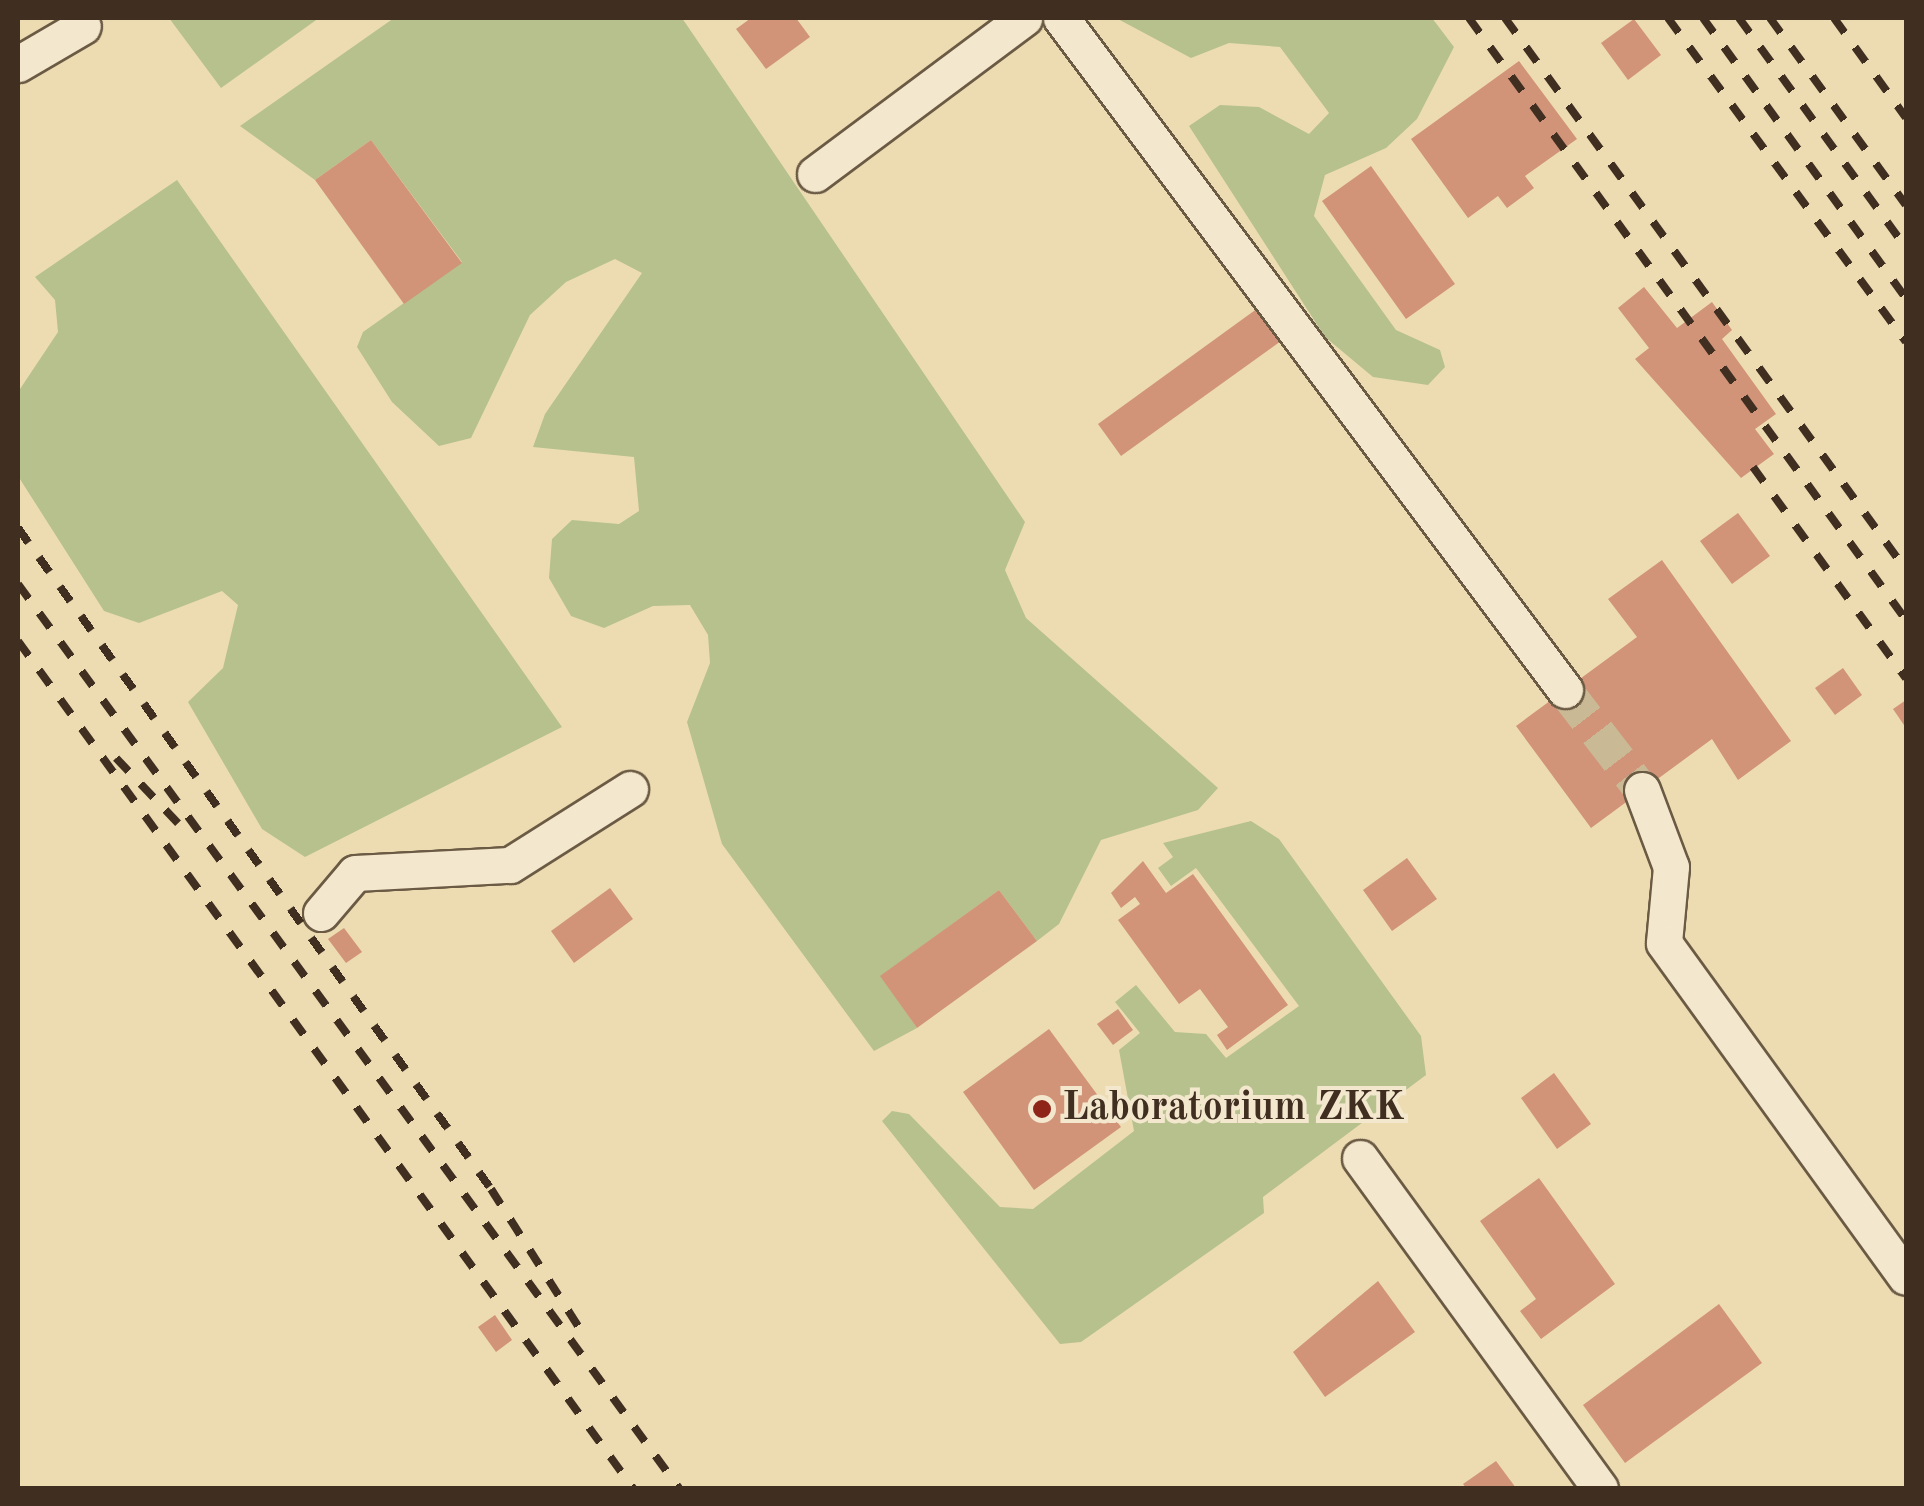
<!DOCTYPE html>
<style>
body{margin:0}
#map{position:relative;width:1924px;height:1506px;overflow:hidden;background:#eddcb2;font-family:"Old Standard TT",serif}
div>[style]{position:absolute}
.green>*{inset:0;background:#b6c18e}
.building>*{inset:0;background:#d19479}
.minor-tunnel>*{height:35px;margin-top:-17.5px;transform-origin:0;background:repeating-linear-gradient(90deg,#cab995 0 35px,transparent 0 53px)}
.roads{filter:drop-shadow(2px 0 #6b5a44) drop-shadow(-2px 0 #6b5a44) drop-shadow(0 2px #6b5a44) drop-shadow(0 -2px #6b5a44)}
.minor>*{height:35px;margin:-17.5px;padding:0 17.5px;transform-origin:17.5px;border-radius:17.5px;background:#f3e8cd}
.rail>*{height:8px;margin-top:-4px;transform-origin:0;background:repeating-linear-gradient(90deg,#402e20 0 18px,transparent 0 36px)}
.dots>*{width:28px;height:28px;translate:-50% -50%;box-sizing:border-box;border:5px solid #f3e8cd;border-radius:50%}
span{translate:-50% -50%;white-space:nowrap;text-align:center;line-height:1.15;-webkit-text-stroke:8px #f3e8cd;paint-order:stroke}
.poi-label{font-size:40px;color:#402e20;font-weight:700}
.left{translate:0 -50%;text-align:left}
.frame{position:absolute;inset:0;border:20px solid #402e20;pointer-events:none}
</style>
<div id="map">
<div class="green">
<i style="clip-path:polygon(169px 18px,319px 18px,221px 88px)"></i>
<i style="clip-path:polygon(394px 18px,682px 18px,1025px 522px,1005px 570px,1026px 618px,1218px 788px,1198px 810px,1101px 840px,1059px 924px,1037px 941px,999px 890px,881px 976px,917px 1028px,874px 1051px,722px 844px,687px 722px,710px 663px,708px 635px,690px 605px,653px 606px,604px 628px,571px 616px,549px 578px,552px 539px,572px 520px,619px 524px,639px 511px,634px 457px,533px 447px,545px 414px,642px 273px,615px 259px,566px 282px,530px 315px,471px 438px,439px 446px,392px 402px,357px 347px,363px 332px,462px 262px,371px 140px,315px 180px,240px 126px)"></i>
<i style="clip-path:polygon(1116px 18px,1432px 18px,1454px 47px,1417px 119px,1386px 148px,1325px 175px,1314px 216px,1396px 330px,1440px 350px,1445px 367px,1428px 385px,1373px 377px,1325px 337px,1189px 126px,1220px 105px,1259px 107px,1309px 134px,1329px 113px,1280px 47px,1229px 43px,1191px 58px)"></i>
<i style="clip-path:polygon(177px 180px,562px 727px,305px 857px,262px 829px,188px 702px,223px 668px,238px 605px,222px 591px,139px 623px,104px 611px,18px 476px,18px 392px,58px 332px,55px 300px,35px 277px)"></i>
<i style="clip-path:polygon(1251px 821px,1279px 839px,1421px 1036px,1426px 1075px,1263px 1197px,1264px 1213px,1081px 1342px,1060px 1344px,882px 1121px,892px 1111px,909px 1114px,1000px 1207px,1033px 1209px,1134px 1131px,1119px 1050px,1140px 1033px,1115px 1002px,1136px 985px,1175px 1032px,1206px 1034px,1226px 1058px,1299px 1006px,1196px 868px,1171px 886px,1158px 868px,1173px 857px,1163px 843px)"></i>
</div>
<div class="building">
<i style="clip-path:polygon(751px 18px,796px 18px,810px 37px,766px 69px,736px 29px)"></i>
<i style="clip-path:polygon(1634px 19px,1661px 55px,1628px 80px,1601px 43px)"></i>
<i style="clip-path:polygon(1519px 61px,1577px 139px,1525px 176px,1534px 188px,1507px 208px,1498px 196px,1468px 218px,1411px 139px)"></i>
<i style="clip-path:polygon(371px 140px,462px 263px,404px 304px,315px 180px)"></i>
<i style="clip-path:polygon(1371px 166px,1455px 284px,1406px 319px,1322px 201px)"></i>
<i style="clip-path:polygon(1644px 287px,1677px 328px,1712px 302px,1732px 330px,1722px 339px,1776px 414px,1755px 429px,1774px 454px,1741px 478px,1635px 359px,1649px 348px,1618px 308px)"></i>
<i style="clip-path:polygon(1258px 308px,1281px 341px,1121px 456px,1098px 424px)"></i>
<i style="clip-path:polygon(1738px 513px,1770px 556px,1732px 584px,1700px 541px)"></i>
<i style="clip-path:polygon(1662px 560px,1791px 741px,1738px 780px,1712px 739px,1591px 828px,1516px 726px,1637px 637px,1608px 599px)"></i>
<i style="clip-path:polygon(1843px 668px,1862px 695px,1835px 715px,1815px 688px)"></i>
<i style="clip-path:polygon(1906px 700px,1906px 728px,1893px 709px)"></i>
<i style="clip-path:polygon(1407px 858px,1437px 899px,1392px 931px,1363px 890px)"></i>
<i style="clip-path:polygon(1143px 861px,1166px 893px,1193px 874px,1288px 1005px,1227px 1050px,1217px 1035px,1228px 1027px,1200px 989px,1179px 1004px,1118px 920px,1140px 904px,1135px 897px,1121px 908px,1111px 893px)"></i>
<i style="clip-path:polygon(610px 888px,633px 919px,574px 963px,551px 931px)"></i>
<i style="clip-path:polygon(999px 890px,1037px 941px,917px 1028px,880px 976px)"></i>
<i style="clip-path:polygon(344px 928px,362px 952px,346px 963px,328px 939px)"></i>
<i style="clip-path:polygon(1118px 1009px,1133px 1030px,1113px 1045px,1097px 1024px)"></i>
<i style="clip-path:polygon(1049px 1029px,1121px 1127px,1034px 1190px,963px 1092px)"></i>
<i style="clip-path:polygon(1554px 1073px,1591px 1124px,1557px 1149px,1521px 1098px)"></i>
<i style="clip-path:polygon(1539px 1178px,1615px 1284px,1541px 1339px,1520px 1311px,1536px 1299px,1480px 1221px)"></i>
<i style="clip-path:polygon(1378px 1281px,1415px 1332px,1325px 1397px,1293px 1352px)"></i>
<i style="clip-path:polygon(1719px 1304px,1762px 1363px,1625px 1463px,1583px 1405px)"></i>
<i style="clip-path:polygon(495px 1315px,512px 1340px,496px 1352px,478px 1327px)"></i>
<i style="clip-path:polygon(1496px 1461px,1516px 1488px,1466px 1488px,1463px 1484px)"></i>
</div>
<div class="minor-tunnel">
<i style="left:1565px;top:690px;width:126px;rotate:52.4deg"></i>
</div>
<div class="roads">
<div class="minor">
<i style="left:1061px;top:18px;width:840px;rotate:53.13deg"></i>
<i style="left:18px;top:64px;width:75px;rotate:-30.3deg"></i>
<i style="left:815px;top:174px;width:261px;rotate:-36.7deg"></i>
<i style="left:1642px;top:790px;width:82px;rotate:69.4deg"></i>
<i style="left:1671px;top:867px;width:76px;rotate:95.3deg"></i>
<i style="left:1664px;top:943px;width:412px;rotate:54.1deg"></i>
<i style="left:321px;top:913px;width:52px;rotate:-49.6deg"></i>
<i style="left:355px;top:873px;width:155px;rotate:-3deg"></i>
<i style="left:510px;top:865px;width:142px;rotate:-32.3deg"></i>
<i style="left:1360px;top:1158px;width:408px;rotate:54deg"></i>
</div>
</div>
<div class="rail">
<i style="left:1469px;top:18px;width:744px;rotate:54.02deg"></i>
<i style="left:1505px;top:18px;width:682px;rotate:54deg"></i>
<i style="left:1668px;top:18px;width:402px;rotate:53.7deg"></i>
<i style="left:1703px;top:18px;width:346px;rotate:54.1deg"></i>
<i style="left:1739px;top:18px;width:284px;rotate:54deg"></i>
<i style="left:1770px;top:18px;width:231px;rotate:54deg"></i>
<i style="left:1834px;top:18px;width:123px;rotate:54.2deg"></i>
<i style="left:1753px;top:467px;width:261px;rotate:54.1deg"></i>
<i style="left:18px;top:528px;width:813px;rotate:54.41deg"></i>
<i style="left:491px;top:1189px;width:172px;rotate:57.6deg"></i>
<i style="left:18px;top:584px;width:1120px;rotate:53.83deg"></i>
<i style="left:18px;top:641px;width:1047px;rotate:54.02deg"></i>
<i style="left:116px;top:758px;width:90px;rotate:46.4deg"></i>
</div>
<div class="dots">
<i style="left:1042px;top:1109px;background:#8f2418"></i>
</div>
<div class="poi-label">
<span class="left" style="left:1062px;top:1109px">Laboratorium ZKK</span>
</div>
<div class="frame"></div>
</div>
